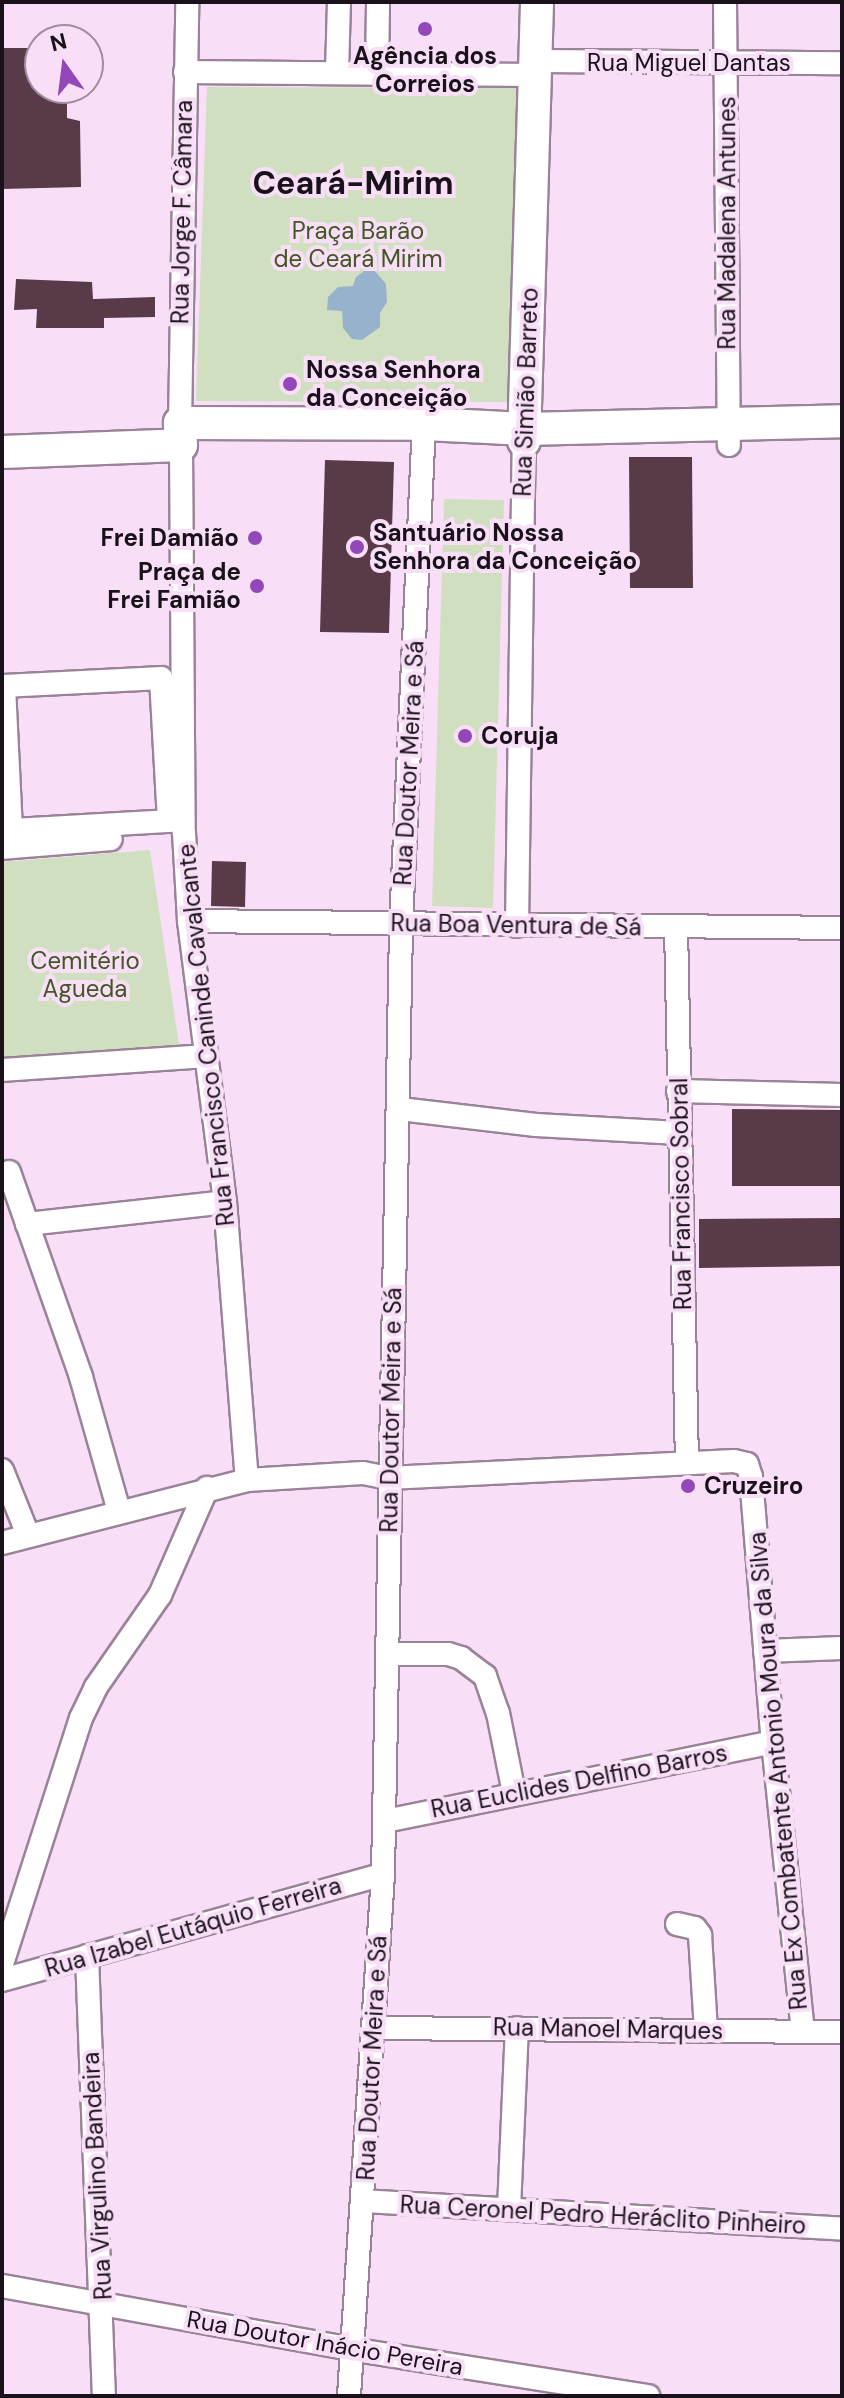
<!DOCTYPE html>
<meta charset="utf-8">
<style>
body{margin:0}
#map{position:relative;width:844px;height:2398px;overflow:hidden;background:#f8dff7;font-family:"DM Sans",sans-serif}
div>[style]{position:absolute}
.green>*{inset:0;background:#d0dfbf}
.water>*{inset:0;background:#97b2cd}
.building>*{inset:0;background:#593a49}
.roads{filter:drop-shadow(2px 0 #9a8399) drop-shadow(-2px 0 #9a8399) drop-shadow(0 2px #9a8399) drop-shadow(0 -2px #9a8399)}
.street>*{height:22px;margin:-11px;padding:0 11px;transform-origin:11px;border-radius:11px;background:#fff}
.secondary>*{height:32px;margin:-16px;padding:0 16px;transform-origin:16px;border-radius:16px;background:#fff}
.dots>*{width:22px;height:22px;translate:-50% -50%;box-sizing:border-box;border:4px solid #f8dff7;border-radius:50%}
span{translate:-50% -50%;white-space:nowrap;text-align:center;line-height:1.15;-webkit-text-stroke:8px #f8dff7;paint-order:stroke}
.poi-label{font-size:24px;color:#1a121a;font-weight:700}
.left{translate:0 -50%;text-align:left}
.right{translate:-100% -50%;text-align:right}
.street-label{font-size:24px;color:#1a121a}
.park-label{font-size:24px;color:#425623}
.district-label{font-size:32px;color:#1a121a;font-weight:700}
.frame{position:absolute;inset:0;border:4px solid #1a121a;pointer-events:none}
.north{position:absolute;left:24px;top:24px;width:80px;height:80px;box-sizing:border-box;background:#f8dff7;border:2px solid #9f8d9f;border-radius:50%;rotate:346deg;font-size:22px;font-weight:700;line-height:32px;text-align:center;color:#1a121a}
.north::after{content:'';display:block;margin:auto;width:28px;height:36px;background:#9348ba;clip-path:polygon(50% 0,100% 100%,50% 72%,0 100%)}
</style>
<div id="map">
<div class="green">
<i style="clip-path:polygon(207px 87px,518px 88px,511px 402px,196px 401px)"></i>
<i style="clip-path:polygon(444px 499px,504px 500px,493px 908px,432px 906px)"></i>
<i style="clip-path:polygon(150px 850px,180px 1052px,2px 1064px,2px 862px)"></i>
</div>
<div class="water">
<i style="clip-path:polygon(367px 269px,374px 270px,386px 284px,387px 302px,380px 313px,380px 327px,362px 340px,352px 339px,343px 328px,342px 311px,327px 310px,328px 297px,338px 287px,353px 286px,356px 277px)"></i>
</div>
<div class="building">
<i style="clip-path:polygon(2px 48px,40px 48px,40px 88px,67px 88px,67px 118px,80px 121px,81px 187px,2px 189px)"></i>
<i style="clip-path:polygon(16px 279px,92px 282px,93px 299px,155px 297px,155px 317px,104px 318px,104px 328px,36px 328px,37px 309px,14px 310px)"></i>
<i style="clip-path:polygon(629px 457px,692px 457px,693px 588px,630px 588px)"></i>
<i style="clip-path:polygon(325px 460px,394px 462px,389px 633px,320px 632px)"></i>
<i style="clip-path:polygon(212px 861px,246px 862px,245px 907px,211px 906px)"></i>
<i style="clip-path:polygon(732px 1109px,842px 1110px,842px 1186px,732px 1186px)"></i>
<i style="clip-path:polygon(842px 1218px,842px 1266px,699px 1268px,699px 1219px)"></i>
</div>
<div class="roads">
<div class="street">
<i style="left:725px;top:2px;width:443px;rotate:89.5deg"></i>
<i style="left:536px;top:61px;width:306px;rotate:0.4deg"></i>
<i style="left:185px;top:72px;width:351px;rotate:0.5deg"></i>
<i style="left:337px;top:73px;width:71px;rotate:-88.4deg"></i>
<i style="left:377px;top:74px;width:72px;rotate:-89.2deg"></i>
<i style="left:180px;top:423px;width:421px;rotate:-89deg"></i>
<i style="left:181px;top:445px;width:388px;rotate:89.6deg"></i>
<i style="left:184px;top:833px;width:88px;rotate:86.7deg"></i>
<i style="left:189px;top:921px;width:283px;rotate:82.7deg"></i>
<i style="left:225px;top:1202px;width:279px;rotate:85.5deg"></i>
<i style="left:161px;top:678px;width:143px;rotate:86.8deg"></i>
<i style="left:169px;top:821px;width:158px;rotate:176.7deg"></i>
<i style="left:11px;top:830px;width:144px;rotate:-92.8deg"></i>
<i style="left:4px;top:686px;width:157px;rotate:-2.9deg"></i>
<i style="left:2px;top:848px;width:109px;rotate:-4.7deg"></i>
<i style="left:189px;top:921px;width:653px;rotate:0.61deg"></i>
<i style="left:517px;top:926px;width:485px;rotate:-89.2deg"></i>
<i style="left:676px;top:926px;width:537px;rotate:88.83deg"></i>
<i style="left:2px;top:1070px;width:205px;rotate:-3.9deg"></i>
<i style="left:678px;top:1091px;width:164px;rotate:1.4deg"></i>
<i style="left:400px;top:1109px;width:137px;rotate:6.7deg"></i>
<i style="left:536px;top:1125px;width:143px;rotate:3.2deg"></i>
<i style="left:9px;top:1172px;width:217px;rotate:70.6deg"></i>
<i style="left:81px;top:1377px;width:139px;rotate:74.2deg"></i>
<i style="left:27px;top:1224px;width:199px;rotate:-6.3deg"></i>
<i style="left:2px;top:1470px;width:70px;rotate:68.2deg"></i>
<i style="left:2px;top:1543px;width:253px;rotate:-14.4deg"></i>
<i style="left:247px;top:1480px;width:116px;rotate:-3.5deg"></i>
<i style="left:363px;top:1473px;width:25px;rotate:11deg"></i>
<i style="left:388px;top:1478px;width:346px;rotate:-2.8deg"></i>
<i style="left:734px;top:1461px;width:13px;rotate:13deg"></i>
<i style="left:747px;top:1464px;width:14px;rotate:73deg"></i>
<i style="left:751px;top:1477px;width:266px;rotate:85.3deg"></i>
<i style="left:773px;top:1742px;width:291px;rotate:84.1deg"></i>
<i style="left:765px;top:1651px;width:77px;rotate:-2.2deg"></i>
<i style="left:387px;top:1654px;width:61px"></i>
<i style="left:448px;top:1654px;width:14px;rotate:17deg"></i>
<i style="left:461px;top:1658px;width:30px;rotate:37deg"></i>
<i style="left:485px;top:1676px;width:39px;rotate:71deg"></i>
<i style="left:498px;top:1713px;width:82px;rotate:78.7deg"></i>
<i style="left:385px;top:1821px;width:396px;rotate:-11.5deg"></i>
<i style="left:677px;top:1924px;width:18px;rotate:13deg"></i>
<i style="left:695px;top:1928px;width:9px;rotate:54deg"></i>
<i style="left:700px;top:1935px;width:96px;rotate:86.4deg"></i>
<i style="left:87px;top:1956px;width:440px;rotate:87.8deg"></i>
<i style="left:2px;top:1964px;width:258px;rotate:-72.2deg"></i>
<i style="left:81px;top:1718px;width:34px;rotate:-64deg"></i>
<i style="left:96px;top:1687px;width:112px;rotate:-55.2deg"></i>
<i style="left:160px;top:1595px;width:117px;rotate:-66.3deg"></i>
<i style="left:2px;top:1980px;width:395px;rotate:-15.5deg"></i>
<i style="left:373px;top:2028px;width:469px;rotate:0.5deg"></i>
<i style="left:363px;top:2201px;width:480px;rotate:3.3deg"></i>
<i style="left:509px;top:2209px;width:181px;rotate:-87.5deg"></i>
<i style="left:2px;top:2286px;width:355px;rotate:10.2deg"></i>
<i style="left:351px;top:2349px;width:301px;rotate:9deg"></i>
<i style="left:349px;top:2396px;width:523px;rotate:-86.27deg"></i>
<i style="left:383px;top:1874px;width:950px;rotate:-88.91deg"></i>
<i style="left:401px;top:924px;width:501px;rotate:-87.37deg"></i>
</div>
<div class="secondary">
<i style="left:524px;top:441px;width:439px;rotate:-88.3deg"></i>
<i style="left:2px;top:452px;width:179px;rotate:-2.2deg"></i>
<i style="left:181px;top:445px;width:22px;rotate:-93deg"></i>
<i style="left:180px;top:423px;width:244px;rotate:0.2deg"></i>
<i style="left:424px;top:424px;width:101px;rotate:2.8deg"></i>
<i style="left:525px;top:429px;width:317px;rotate:-1.4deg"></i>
</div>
</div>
<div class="dots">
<i style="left:425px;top:29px;background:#9348ba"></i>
<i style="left:290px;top:384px;background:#9348ba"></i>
<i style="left:255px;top:538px;background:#9348ba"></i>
<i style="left:357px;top:547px;background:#9348ba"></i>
<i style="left:257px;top:586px;background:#9348ba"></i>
<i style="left:465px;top:736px;background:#9348ba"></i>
<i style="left:688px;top:1486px;background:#9348ba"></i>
</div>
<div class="poi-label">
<span style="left:425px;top:70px">Agência dos<br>Correios</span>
<span class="left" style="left:306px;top:384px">Nossa Senhora<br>da Conceição</span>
<span class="left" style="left:373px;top:547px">Santuário Nossa<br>Senhora da Conceição</span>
<span class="right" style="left:239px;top:538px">Frei Damião</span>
<span class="right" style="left:241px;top:586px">Praça de<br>Frei Famião</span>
<span class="left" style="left:481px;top:736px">Coruja</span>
<span class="left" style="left:704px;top:1486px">Cruzeiro</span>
</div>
<div class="street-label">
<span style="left:689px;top:63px">Rua Miguel Dantas</span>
<span style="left:182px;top:212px;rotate:-89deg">Rua Jorge F. Câmara</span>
<span style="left:727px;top:223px;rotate:-90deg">Rua Madalena Antunes</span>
<span style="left:526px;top:392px;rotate:-88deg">Rua Simião Barreto</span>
<span style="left:409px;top:763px;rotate:-87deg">Rua Doutor Meira e Sá</span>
<span style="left:516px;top:925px;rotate:1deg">Rua Boa Ventura de Sá</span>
<span style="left:206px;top:1035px;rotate:-96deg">Rua Francisco Caninde Cavalcante</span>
<span style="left:681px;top:1194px;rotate:-91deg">Rua Francisco Sobral</span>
<span style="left:391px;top:1410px;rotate:-89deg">Rua Doutor Meira e Sá</span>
<span style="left:778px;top:1771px;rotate:-95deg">Rua Ex Combatente Antonio Moura da Silva</span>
<span style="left:579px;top:1781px;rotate:-11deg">Rua Euclides Delfino Barros</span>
<span style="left:193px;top:1927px;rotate:-16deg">Rua Izabel Eutáquio Ferreira</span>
<span style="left:608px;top:2029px;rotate:1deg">Rua Manoel Marques</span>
<span style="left:372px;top:2058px;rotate:-87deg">Rua Doutor Meira e Sá</span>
<span style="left:97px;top:2176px;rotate:-93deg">Rua Virgulino Bandeira</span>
<span style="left:603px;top:2215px;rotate:3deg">Rua Ceronel Pedro Heráclito Pinheiro</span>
<span style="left:325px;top:2343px;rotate:10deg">Rua Doutor Inácio Pereira</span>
</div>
<div class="park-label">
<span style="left:358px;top:245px">Praça Barão<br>de Ceará Mirim</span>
<span style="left:85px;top:975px">Cemitério<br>Agueda</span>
</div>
<div class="district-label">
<span style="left:353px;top:183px">Ceará-Mirim</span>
</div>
<div class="frame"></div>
<div class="north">N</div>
</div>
